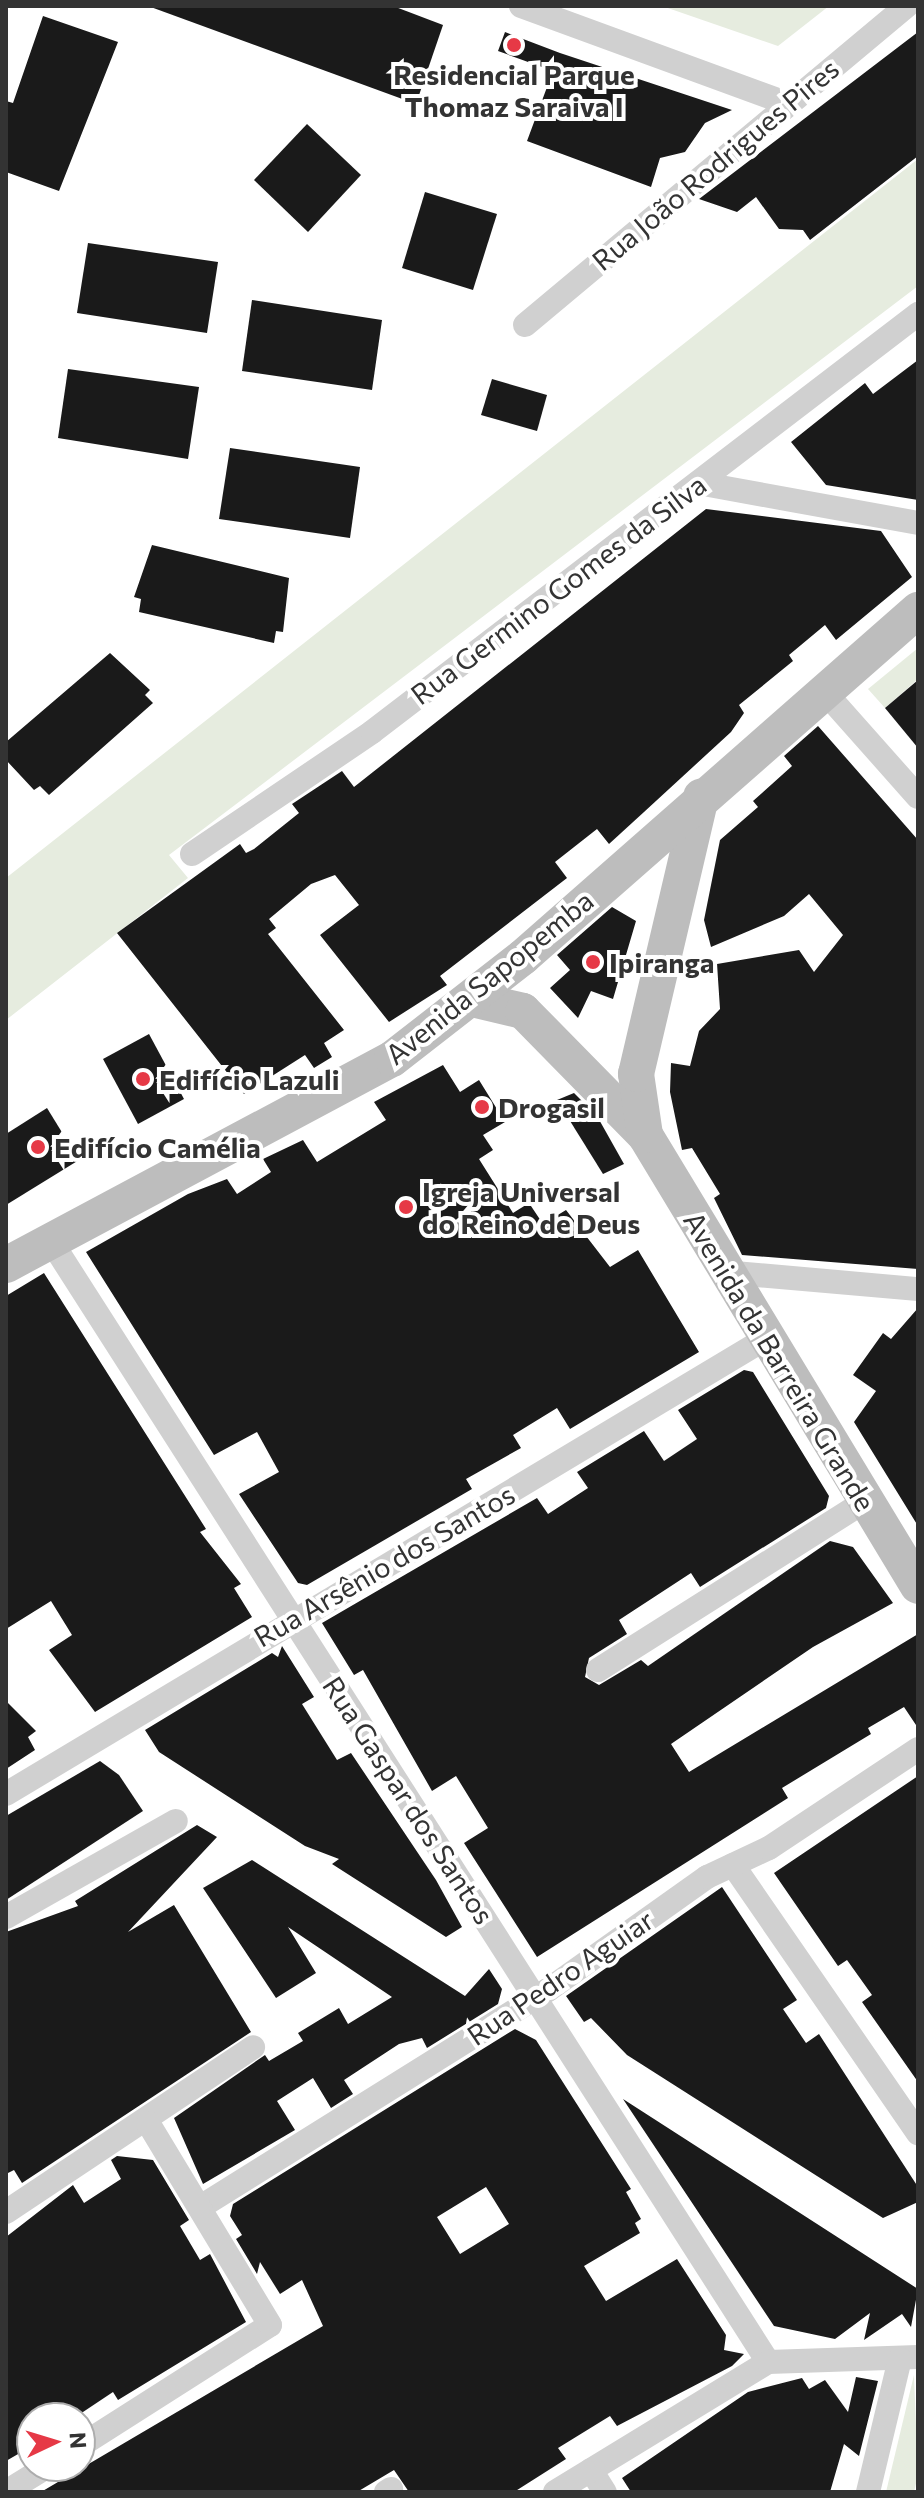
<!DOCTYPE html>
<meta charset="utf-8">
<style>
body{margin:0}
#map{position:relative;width:924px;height:2498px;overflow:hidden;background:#fff;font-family:Commissioner,sans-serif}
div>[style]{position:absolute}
.green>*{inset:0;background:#e6ecdf}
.building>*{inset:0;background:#1a1a1a}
.street>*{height:24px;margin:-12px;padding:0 12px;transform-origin:12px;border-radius:12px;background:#d0d0d0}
.secondary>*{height:36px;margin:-18px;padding:0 18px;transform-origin:18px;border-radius:18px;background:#bdbdbd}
.dots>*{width:22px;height:22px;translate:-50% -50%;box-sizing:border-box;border:4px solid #fff;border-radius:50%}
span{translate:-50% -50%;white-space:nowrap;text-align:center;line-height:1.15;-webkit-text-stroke:8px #fff;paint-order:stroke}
.poi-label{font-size:28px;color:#333;font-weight:700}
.left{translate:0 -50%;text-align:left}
.street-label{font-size:28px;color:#333}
.frame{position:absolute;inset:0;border:8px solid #333;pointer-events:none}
.north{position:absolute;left:16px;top:2402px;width:80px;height:80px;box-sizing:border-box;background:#fff;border:2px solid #adadad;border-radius:50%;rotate:86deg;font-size:22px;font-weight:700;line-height:32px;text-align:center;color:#333}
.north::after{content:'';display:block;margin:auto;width:28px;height:36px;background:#e63946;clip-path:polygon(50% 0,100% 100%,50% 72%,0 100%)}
</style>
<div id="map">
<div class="green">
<i style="clip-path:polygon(662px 6px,829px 6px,778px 46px)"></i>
<i style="clip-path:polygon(918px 159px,918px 286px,169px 855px,188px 878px,6px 1020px,6px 878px)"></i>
<i style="clip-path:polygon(918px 648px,918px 679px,885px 708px,868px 689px)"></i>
<i style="clip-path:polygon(914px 2375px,918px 2475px,914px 2492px,886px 2492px)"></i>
</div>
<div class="building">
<i style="clip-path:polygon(148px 6px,393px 6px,443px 25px,416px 104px)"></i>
<i style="clip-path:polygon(43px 16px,118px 42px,59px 191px,6px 172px,6px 101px,13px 103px)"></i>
<i style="clip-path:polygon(505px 32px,560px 53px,732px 110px,705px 123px,685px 152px,660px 158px,651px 187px,527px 141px,553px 71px,498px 51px)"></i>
<i style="clip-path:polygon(918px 32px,918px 156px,810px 240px,803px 230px,779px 229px,756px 197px,737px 212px,699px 199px)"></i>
<i style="clip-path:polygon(307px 124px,361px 175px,308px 232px,254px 180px)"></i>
<i style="clip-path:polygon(425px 192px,497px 214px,473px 290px,402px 268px)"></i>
<i style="clip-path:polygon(88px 243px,218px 262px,207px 333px,77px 313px)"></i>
<i style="clip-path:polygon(252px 300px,382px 320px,372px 390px,242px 371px)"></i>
<i style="clip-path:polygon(918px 360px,918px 500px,826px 485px,791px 442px,865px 383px,873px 394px)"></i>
<i style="clip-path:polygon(68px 369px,199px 387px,188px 459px,58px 438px)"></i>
<i style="clip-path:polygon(492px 379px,547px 395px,537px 431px,481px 415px)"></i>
<i style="clip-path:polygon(230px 448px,360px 467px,350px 538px,219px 519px)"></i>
<i style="clip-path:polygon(706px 509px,881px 531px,912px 577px,836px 640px,825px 625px,789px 655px,793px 661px,739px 705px,744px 713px,731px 732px,644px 812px,609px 844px,597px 829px,555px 862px,567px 878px,440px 976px,447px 985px,389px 1022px,320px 935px,359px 905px,335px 875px,311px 884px,269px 919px,276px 928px,268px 934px,344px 1030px,324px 1043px,332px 1057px,314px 1068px,305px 1055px,244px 1094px,117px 933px,240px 844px,246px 853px,254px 849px,299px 813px,292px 804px,342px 771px,354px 787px)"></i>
<i style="clip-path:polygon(152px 545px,289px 578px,283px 632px,276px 631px,274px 643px,139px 612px,141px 599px,134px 597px)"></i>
<i style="clip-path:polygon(110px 653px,150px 690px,145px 695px,153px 703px,49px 795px,40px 786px,34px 790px,6px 760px,6px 742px)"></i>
<i style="clip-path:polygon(918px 680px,918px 748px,885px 708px)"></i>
<i style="clip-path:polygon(818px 726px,918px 840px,918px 1269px,742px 1255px,714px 1198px,720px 1194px,692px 1148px,682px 1150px,670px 1092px,671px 1063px,690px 1066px,699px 1031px,720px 1009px,717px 964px,799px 950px,814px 972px,843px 935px,809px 894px,784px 916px,711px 947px,704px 920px,720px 840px,758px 807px,753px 801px,792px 766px,784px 756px)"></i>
<i style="clip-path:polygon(612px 907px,636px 921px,613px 999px,591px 991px,578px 1018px,550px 988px,570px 970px,557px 955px)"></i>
<i style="clip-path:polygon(149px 1034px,184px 1099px,138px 1124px,103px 1059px)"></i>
<i style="clip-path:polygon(443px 1065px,460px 1092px,479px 1080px,505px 1122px,483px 1135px,493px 1150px,479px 1159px,513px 1213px,529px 1203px,543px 1224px,566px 1210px,610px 1267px,638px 1250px,699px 1352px,570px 1429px,557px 1408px,513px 1435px,521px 1448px,466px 1479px,472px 1489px,307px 1585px,298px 1583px,239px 1494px,279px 1472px,257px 1432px,214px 1455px,86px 1252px,188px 1194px,227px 1179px,237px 1194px,271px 1172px,263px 1159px,303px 1140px,317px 1162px,386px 1120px,374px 1102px)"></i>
<i style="clip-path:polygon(574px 1093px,597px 1116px,624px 1164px,603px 1174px,557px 1100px)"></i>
<i style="clip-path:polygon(47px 1108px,79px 1160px,6px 1205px,6px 1134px)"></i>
<i style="clip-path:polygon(44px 1273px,206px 1529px,200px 1532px,241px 1584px,234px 1588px,252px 1617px,95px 1712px,49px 1650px,72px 1635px,51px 1601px,6px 1629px,6px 1296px)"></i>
<i style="clip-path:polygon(918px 1308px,918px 1526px,854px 1422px,876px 1391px,853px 1375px,883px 1333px,891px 1339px)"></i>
<i style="clip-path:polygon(744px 1370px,753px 1372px,829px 1496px,826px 1508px,700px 1587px,691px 1573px,619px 1620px,627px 1634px,589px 1658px,585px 1677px,599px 1685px,641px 1660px,648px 1666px,830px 1541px,853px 1547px,893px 1603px,813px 1647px,671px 1744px,689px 1772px,918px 1634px,918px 1728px,904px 1707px,868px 1728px,871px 1734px,782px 1788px,788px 1798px,537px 1957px,464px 1843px,488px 1828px,456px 1776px,432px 1791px,363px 1670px,354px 1675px,322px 1623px,537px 1498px,548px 1514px,588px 1488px,577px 1472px,644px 1431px,664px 1461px,697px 1439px,678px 1410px)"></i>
<i style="clip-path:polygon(282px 1646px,314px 1697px,302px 1704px,337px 1760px,351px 1753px,436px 1880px,462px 1927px,446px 1937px,332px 1864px,339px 1859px,305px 1846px,159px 1752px,145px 1730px,272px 1653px,278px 1657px)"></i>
<i style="clip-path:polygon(6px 1701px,36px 1731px,28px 1737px,35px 1750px,6px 1769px)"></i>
<i style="clip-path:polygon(100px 1761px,119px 1775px,143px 1811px,6px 1900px,6px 1816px)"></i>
<i style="clip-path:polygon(918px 1776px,918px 2082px,862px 2002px,872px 1995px,847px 1960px,838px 1966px,774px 1873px)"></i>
<i style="clip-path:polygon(197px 1825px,217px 1837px,128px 1932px,174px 1905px,251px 2032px,22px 2183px,14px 2170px,6px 2174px,6px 1932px,78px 1906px,75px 1901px)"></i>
<i style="clip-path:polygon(252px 1860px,465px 1996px,489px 1969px,502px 1989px,498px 2004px,427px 2048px,422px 2038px,399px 2044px,344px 2080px,353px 2094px,331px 2108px,313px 2078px,277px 2101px,295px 2130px,203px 2184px,174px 2118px,265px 2055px,269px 2061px,303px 2041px,298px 2033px,339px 2008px,348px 2024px,392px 1997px,288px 1927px,316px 1973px,276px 1998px,203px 1888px)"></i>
<i style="clip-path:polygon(722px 1887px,797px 2000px,783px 2009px,806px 2043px,819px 2034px,918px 2187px,918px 2202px,883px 2218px,627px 2055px,591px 2018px,584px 2022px,566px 1996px)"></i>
<i style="clip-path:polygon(evenodd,515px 2029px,536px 2040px,631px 2189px,626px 2192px,641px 2219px,635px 2223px,640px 2233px,584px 2266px,606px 2301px,677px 2259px,726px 2335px,724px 2350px,744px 2354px,732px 2366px,617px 2426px,610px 2416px,558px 2448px,566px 2459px,514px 2492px,409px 2492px,394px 2470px,357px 2492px,41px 2492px,323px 2326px,302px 2280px,280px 2294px,260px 2262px,257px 2274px,236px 2239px,242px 2235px,230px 2216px,233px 2204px,515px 2029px,486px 2187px,509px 2224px,460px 2254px,437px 2217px,486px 2187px)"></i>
<i style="clip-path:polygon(623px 2099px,918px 2289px,911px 2327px,902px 2314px,864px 2340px,870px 2313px,835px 2339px,774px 2326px)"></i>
<i style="clip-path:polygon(117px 2156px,153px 2160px,189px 2220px,180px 2226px,200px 2260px,210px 2254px,246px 2322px,118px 2400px,113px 2392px,74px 2418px,32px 2418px,32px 2446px,6px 2461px,6px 2237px,73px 2185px,84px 2203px,121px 2179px,111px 2160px)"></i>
<i style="clip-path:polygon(856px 2377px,878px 2381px,859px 2456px,844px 2444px,830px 2492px,631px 2492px,622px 2478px,748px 2392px,802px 2378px,809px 2389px,825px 2380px,848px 2412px)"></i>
</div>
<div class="street">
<i style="left:521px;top:6px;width:280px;rotate:20.1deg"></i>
<i style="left:525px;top:325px;width:498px;rotate:-39.9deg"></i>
<i style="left:698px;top:483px;width:224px;rotate:10.3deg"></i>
<i style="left:822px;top:689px;width:144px;rotate:48.4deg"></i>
<i style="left:192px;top:854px;width:217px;rotate:-34.1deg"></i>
<i style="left:372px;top:732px;width:688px;rotate:-37.44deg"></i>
<i style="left:49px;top:1238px;width:1334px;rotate:57.39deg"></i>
<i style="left:723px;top:1272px;width:196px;rotate:5deg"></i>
<i style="left:598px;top:1670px;width:316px;rotate:-32.3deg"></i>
<i style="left:6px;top:1794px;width:885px;rotate:-30.94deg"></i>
<i style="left:733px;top:1865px;width:326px;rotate:55.4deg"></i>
<i style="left:6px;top:1917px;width:195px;rotate:-29.5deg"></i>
<i style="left:202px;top:2206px;width:408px;rotate:-32deg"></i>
<i style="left:548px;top:1990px;width:195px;rotate:-35.4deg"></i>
<i style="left:707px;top:1877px;width:68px;rotate:-25.1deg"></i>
<i style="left:769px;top:1848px;width:179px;rotate:-33.6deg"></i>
<i style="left:6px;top:2212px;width:297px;rotate:-33.7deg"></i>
<i style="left:80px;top:2446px;width:225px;rotate:-32.5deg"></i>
<i style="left:270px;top:2325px;width:236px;rotate:-121.1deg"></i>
<i style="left:591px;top:2470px;width:26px;rotate:58deg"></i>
<i style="left:6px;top:2492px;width:49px;rotate:-31.8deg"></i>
<i style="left:386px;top:2492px;width:6px;rotate:-31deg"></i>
<i style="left:555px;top:2492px;width:250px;rotate:-31.4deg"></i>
<i style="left:768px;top:2362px;width:150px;rotate:-1.9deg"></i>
<i style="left:868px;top:2492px;width:137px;rotate:-76.5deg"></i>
</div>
<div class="secondary">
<i style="left:472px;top:999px;width:52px;rotate:13.2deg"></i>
<i style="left:523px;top:1011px;width:174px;rotate:45.5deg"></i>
<i style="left:645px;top:1135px;width:527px;rotate:58.81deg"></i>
<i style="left:645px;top:1135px;width:62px;rotate:-98.4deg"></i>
<i style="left:636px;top:1074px;width:285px;rotate:-76.8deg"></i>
<i style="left:6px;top:1265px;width:438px;rotate:-28.1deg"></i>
<i style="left:392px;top:1059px;width:166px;rotate:-37.9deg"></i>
<i style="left:523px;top:957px;width:526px;rotate:-41.3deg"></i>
</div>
<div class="dots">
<i style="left:514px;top:45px;background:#e63946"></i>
<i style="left:593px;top:962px;background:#e63946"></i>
<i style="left:143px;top:1079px;background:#e63946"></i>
<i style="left:482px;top:1107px;background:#e63946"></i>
<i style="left:38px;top:1147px;background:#e63946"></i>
<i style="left:406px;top:1207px;background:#e63946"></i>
</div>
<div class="poi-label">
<span style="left:514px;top:90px">Residencial Parque<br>Thomaz Saraiva I</span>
<span class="left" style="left:609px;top:962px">Ipiranga</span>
<span class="left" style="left:159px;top:1079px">Edifício Lazuli</span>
<span class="left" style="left:498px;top:1107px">Drogasil</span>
<span class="left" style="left:54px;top:1147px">Edifício Camélia</span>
<span class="left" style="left:422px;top:1207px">Igreja Universal<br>do Reino de Deus</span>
</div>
<div class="street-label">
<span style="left:715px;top:164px;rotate:-40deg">Rua João Rodrigues Pires</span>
<span style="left:558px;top:589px;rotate:-37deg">Rua Germino Gomes da Silva</span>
<span style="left:489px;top:977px;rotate:-39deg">Avenida Sapopemba</span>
<span style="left:780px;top:1361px;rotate:59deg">Avenida da Barreira Grande</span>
<span style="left:384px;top:1565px;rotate:-30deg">Rua Arsênio dos Santos</span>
<span style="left:409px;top:1800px;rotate:57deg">Rua Gaspar dos Santos</span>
<span style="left:560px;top:1977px;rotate:-34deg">Rua Pedro Aguiar</span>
</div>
<div class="frame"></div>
<div class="north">N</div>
</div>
